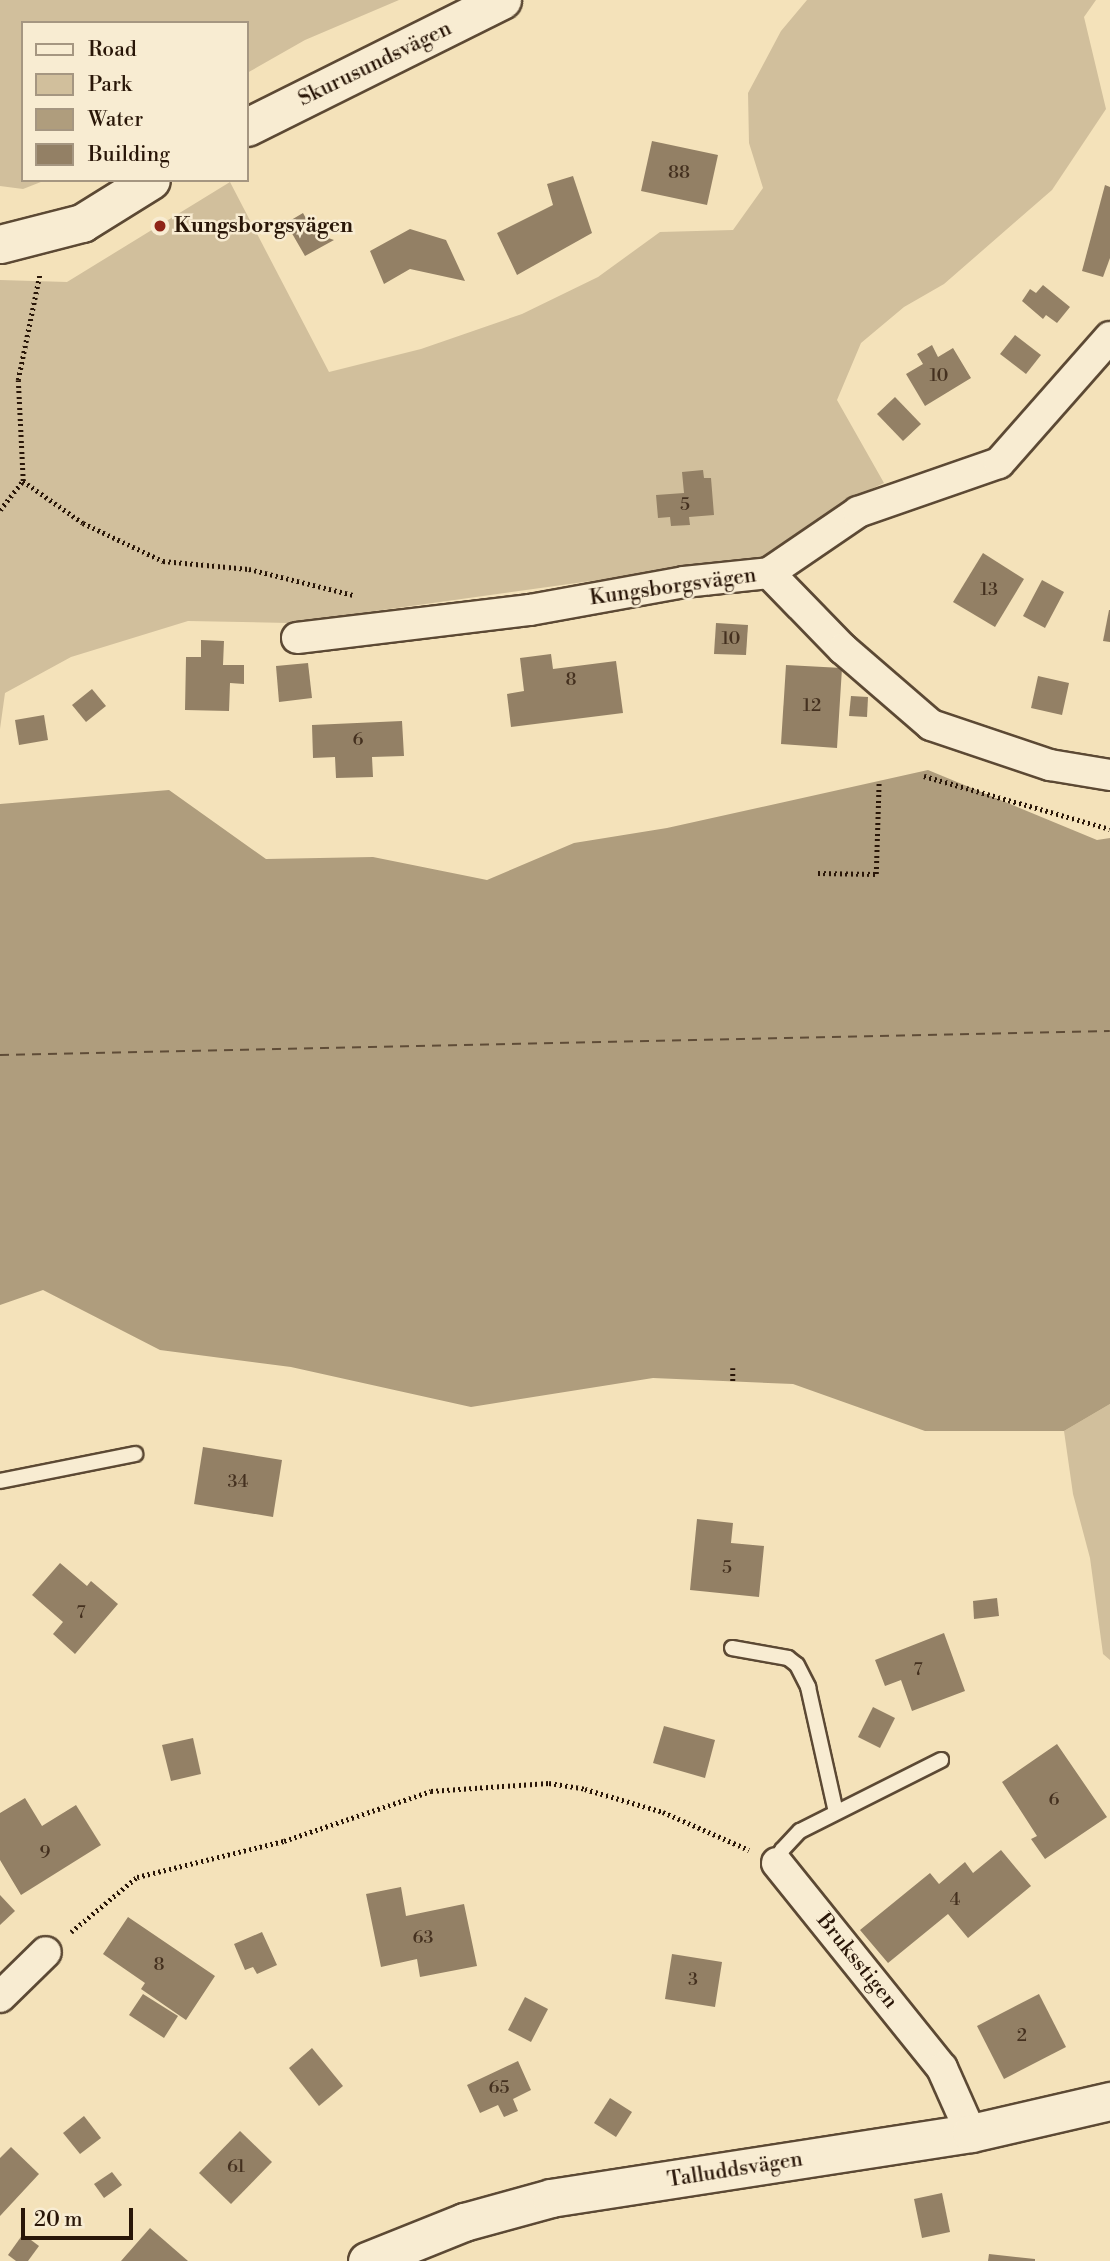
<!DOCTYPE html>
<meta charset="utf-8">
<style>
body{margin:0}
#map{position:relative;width:1110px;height:2261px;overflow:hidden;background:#f4e2ba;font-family:"Libre Bodoni",serif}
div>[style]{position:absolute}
.green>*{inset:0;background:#d1bf9c}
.water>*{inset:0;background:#af9d7d}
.ferry>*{height:2px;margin-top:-1px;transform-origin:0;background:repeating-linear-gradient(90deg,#5f4c37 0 9px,transparent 0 16px)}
.building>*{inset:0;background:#938065}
.path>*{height:4.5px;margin-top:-2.25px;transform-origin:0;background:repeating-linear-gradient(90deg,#291608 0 2px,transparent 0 5.5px)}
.roads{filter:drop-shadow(2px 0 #5c4934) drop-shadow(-2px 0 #5c4934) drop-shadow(0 2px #5c4934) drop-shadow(0 -2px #5c4934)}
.service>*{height:14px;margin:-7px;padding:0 7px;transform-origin:7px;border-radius:7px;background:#f8ecd2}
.minor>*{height:30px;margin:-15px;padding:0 15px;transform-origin:15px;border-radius:15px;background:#f8ecd2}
.tertiary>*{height:37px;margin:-18.5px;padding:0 18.5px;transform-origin:18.5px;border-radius:18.5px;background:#f8ecd2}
.dots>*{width:19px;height:19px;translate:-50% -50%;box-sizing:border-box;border:4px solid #f8ecd2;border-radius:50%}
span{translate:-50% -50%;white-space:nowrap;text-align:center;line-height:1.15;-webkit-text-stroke:5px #f8ecd2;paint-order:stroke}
.number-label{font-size:18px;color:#44301f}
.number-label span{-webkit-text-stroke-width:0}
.street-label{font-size:21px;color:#291608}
.poi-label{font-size:21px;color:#291608;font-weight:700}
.left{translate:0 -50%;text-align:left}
.legend{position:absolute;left:21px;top:21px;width:228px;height:161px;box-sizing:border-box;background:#f8ecd2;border:2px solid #a59681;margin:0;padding:9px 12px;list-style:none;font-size:21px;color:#291608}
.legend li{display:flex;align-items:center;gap:14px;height:35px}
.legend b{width:35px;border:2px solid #a59681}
.scale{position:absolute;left:21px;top:2208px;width:112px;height:32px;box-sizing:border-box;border:4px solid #291608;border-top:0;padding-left:9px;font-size:21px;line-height:24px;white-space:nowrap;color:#291608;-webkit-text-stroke:5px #f8ecd2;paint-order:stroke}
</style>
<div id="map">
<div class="green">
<i style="clip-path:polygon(0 0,399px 0,305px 40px,247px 73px,247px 23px,23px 23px,23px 180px,46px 180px,23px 189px,0 186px)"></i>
<i style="clip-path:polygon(807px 0,1096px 0,1084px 17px,1106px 109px,1052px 190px,944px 284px,904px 307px,861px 343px,837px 400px,884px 483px,844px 502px,764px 557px,289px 623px,188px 621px,71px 657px,5px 693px,0 729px,0 280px,67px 282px,230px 182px,329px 372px,421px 349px,522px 314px,598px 277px,660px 232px,733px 230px,763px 188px,749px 143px,748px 93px,781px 31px)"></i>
<i style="clip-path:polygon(1110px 1404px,1110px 1660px,1103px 1654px,1090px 1558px,1073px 1494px,1064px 1431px)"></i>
</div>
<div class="water">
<i style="clip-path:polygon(928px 770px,1097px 840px,1110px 838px,1110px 1404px,1064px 1431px,925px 1431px,793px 1384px,653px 1378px,471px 1407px,291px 1367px,160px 1350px,43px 1290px,0 1305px,0 804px,169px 790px,266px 859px,373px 857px,487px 880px,574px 843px,667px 828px)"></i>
</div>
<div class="ferry">
<i style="left:0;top:1055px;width:1110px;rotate:-1.24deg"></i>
</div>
<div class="building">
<i style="clip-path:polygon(652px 141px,718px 155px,707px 205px,641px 191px)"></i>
<i style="clip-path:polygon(573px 176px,592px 233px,517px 275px,497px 233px,553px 205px,547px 184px)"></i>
<i style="clip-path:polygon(1105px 185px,1110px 187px,1110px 258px,1103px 277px,1082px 271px)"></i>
<i style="clip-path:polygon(303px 213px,314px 233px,334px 240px,305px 256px,286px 223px)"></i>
<i style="clip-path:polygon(410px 229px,446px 240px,465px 281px,410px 269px,384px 284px,370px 251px)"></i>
<i style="clip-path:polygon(1043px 285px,1070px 307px,1057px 323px,1046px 315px,1043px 319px,1022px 301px,1030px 289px,1036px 293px)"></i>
<i style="clip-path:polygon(1015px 335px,1041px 355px,1026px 374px,1000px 354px)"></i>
<i style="clip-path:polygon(932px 345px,938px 357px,953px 348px,971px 378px,925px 406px,906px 374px,923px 364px,917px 354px)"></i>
<i style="clip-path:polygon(895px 397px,921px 424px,903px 441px,877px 414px)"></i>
<i style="clip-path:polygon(703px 470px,704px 478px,711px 478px,714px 515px,689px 517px,690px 525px,671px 526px,670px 517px,658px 518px,656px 495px,684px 493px,682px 472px)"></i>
<i style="clip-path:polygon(983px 553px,1024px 579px,995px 627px,953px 602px)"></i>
<i style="clip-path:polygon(1042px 580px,1064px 592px,1045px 628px,1023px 616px)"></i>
<i style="clip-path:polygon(1109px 610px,1110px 610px,1110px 642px,1103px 641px)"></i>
<i style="clip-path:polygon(716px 623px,748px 625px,746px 655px,714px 654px)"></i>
<i style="clip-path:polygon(201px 640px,224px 641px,223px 665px,244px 665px,244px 684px,230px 683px,229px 711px,185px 710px,186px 657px,201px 657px)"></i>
<i style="clip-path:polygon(551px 654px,553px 669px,616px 661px,623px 713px,511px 727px,507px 694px,524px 691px,520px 658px)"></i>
<i style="clip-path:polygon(308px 663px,312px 698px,279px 702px,276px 666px)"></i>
<i style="clip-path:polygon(786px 665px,842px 668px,837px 748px,781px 744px)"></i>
<i style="clip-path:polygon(1038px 676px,1069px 683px,1062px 715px,1031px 708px)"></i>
<i style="clip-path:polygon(92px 689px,106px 706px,86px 722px,72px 705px)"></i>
<i style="clip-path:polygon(851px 696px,868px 697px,867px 717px,849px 716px)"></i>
<i style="clip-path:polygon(44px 715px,48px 740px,19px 745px,15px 720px)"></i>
<i style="clip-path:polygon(402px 721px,404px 756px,372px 757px,373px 777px,336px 778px,335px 757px,313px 758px,312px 725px)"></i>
<i style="clip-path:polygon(203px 1447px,282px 1460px,273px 1517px,194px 1504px)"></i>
<i style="clip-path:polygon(697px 1519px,733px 1523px,731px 1543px,764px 1546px,759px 1597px,690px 1590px)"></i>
<i style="clip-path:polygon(60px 1563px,87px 1586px,91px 1581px,118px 1604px,75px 1654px,53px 1634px,63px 1622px,32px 1595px)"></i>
<i style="clip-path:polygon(997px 1598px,999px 1616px,974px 1619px,973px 1601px)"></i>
<i style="clip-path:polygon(944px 1633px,965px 1691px,912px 1711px,901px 1680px,885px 1686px,875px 1660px)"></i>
<i style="clip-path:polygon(873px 1707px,895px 1718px,880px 1748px,858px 1737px)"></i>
<i style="clip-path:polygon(664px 1726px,715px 1740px,705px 1778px,653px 1763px)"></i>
<i style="clip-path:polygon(193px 1738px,201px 1774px,171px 1781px,162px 1745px)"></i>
<i style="clip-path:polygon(1057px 1744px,1107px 1817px,1045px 1859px,1031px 1839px,1037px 1836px,1002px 1782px)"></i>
<i style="clip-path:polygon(25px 1798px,42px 1826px,76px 1805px,101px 1845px,21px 1895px,0 1860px,0 1813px)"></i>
<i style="clip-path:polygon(1001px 1850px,1031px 1886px,968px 1938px,948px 1914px,888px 1963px,860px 1930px,930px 1873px,939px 1884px,965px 1862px,973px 1873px)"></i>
<i style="clip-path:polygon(401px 1887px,406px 1916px,464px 1904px,477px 1966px,420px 1977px,417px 1959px,381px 1967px,366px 1894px)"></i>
<i style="clip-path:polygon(0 1895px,15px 1911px,0 1925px)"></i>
<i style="clip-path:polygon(128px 1917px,215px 1976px,186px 2020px,141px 1989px,145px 1983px,103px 1954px)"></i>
<i style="clip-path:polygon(262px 1932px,277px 1965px,257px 1974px,253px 1967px,245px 1970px,234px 1944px)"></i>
<i style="clip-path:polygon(672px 1954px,722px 1962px,715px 2007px,665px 1999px)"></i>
<i style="clip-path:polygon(143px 1994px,178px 2016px,164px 2038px,129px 2015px)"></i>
<i style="clip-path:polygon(1039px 1994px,1066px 2047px,1004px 2079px,977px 2026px)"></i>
<i style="clip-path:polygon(525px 1997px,548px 2009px,531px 2042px,508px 2030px)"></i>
<i style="clip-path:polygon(312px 2048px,343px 2086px,319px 2106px,289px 2068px)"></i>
<i style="clip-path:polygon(518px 2061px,531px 2090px,513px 2099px,518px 2111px,504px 2117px,498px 2105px,480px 2113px,467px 2085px)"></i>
<i style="clip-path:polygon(610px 2098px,632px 2112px,616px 2137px,594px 2123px)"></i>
<i style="clip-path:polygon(84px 2116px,101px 2138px,80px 2154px,63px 2133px)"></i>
<i style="clip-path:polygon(240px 2131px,272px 2162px,231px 2204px,199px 2173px)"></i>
<i style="clip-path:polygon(11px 2147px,39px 2174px,0 2216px,0 2158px)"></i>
<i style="clip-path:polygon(112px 2172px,122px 2185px,104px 2198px,94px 2184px)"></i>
<i style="clip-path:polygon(942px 2193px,950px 2232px,922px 2238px,914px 2199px)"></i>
<i style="clip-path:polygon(150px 2228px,188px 2261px,121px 2261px)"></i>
<i style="clip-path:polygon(23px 2234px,39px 2246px,28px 2261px,16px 2261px,8px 2255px)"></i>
<i style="clip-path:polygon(989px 2254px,1035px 2259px,1035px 2261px,988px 2261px)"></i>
</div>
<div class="path">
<i style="left:23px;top:481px;width:73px;rotate:35deg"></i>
<i style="left:83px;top:523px;width:89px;rotate:25.4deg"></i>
<i style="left:163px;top:561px;width:86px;rotate:5.3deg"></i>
<i style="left:249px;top:569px;width:107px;rotate:14deg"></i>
<i style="left:0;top:510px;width:37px;rotate:-52deg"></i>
<i style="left:23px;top:481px;width:101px;rotate:-92.8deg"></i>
<i style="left:18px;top:380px;width:109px;rotate:-78.4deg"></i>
<i style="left:924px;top:776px;width:193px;rotate:15.9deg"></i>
<i style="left:818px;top:873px;width:58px;rotate:1deg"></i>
<i style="left:876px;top:874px;width:93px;rotate:-88.2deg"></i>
<i style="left:733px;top:1368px;width:13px;rotate:90deg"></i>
<i style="left:71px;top:1932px;width:86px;rotate:-39.8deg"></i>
<i style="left:137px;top:1877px;width:151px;rotate:-13.8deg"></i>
<i style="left:284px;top:1841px;width:155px;rotate:-18.8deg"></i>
<i style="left:431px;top:1791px;width:118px;rotate:-3.9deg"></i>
<i style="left:549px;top:1783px;width:36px;rotate:9deg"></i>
<i style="left:585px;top:1789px;width:81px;rotate:16.4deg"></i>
<i style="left:663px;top:1812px;width:94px;rotate:23.8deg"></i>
</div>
<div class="roads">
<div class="service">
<i style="left:0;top:1481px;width:138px;rotate:-11.3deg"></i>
<i style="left:732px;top:1648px;width:57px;rotate:10.1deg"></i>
<i style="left:788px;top:1658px;width:11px;rotate:38deg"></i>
<i style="left:797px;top:1665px;width:25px;rotate:63deg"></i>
<i style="left:808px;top:1687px;width:128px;rotate:77.4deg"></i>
<i style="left:777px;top:1863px;width:14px;rotate:-69deg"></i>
<i style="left:782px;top:1850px;width:26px;rotate:-47deg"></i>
<i style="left:800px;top:1831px;width:158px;rotate:-26.7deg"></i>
</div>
<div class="minor">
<i style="left:769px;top:573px;width:108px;rotate:-34.4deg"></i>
<i style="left:858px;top:512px;width:149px;rotate:-19.2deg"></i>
<i style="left:999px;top:463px;width:168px;rotate:-48.6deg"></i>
<i style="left:297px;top:638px;width:235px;rotate:-6.9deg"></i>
<i style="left:530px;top:610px;width:157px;rotate:-10.3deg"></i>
<i style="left:684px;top:582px;width:85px;rotate:-6deg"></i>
<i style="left:769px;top:573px;width:106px;rotate:45.8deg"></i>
<i style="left:843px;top:649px;width:116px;rotate:40.8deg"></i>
<i style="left:931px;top:725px;width:126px;rotate:18.6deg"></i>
<i style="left:1050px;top:765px;width:61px;rotate:9.5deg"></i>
<i style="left:777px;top:1863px;width:263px;rotate:51.2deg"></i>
<i style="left:942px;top:2068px;width:71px;rotate:66deg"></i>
<i style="left:0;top:1997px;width:64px;rotate:-44.4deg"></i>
</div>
<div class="tertiary">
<i style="left:247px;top:127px;width:285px;rotate:-26.5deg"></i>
<i style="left:0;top:244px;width:85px;rotate:-14.4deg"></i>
<i style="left:82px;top:223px;width:81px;rotate:-31.9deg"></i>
<i style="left:367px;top:2261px;width:105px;rotate:-21.9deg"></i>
<i style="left:464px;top:2222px;width:90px;rotate:-15.4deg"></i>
<i style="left:551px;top:2198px;width:425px;rotate:-8.8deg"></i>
<i style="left:971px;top:2133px;width:143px;rotate:-13deg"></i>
</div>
</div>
<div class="dots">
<i style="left:160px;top:226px;background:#8f2418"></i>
</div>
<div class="number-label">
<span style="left:679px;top:173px">88</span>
<span style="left:939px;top:376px">10</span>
<span style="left:685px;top:505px">5</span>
<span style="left:989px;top:590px">13</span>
<span style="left:731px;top:639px">10</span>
<span style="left:571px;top:680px">8</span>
<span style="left:812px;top:706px">12</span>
<span style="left:358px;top:740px">6</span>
<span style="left:238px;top:1482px">34</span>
<span style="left:727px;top:1568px">5</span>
<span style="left:81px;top:1613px">7</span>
<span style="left:918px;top:1670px">7</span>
<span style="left:1054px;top:1800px">6</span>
<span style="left:45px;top:1853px">9</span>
<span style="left:955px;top:1900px">4</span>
<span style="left:423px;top:1938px">63</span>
<span style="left:159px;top:1965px">8</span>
<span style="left:693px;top:1980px">3</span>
<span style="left:1022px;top:2036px">2</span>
<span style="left:499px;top:2088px">65</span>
<span style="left:236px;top:2167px">61</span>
</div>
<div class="street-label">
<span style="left:375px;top:64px;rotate:-26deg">Skurusundsvägen</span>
<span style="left:673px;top:587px;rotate:-8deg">Kungsborgsvägen</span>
<span style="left:857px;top:1961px;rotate:51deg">Bruksstigen</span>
<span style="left:735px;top:2170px;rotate:-9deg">Talluddsvägen</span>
</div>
<div class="poi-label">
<span class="left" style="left:174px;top:226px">Kungsborgsvägen</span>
</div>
<ul class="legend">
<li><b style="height:9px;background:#f8ecd2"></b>Road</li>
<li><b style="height:19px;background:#d1bf9c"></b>Park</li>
<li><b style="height:19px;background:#af9d7d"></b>Water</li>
<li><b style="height:19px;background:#938065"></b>Building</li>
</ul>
<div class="scale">20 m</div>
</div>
